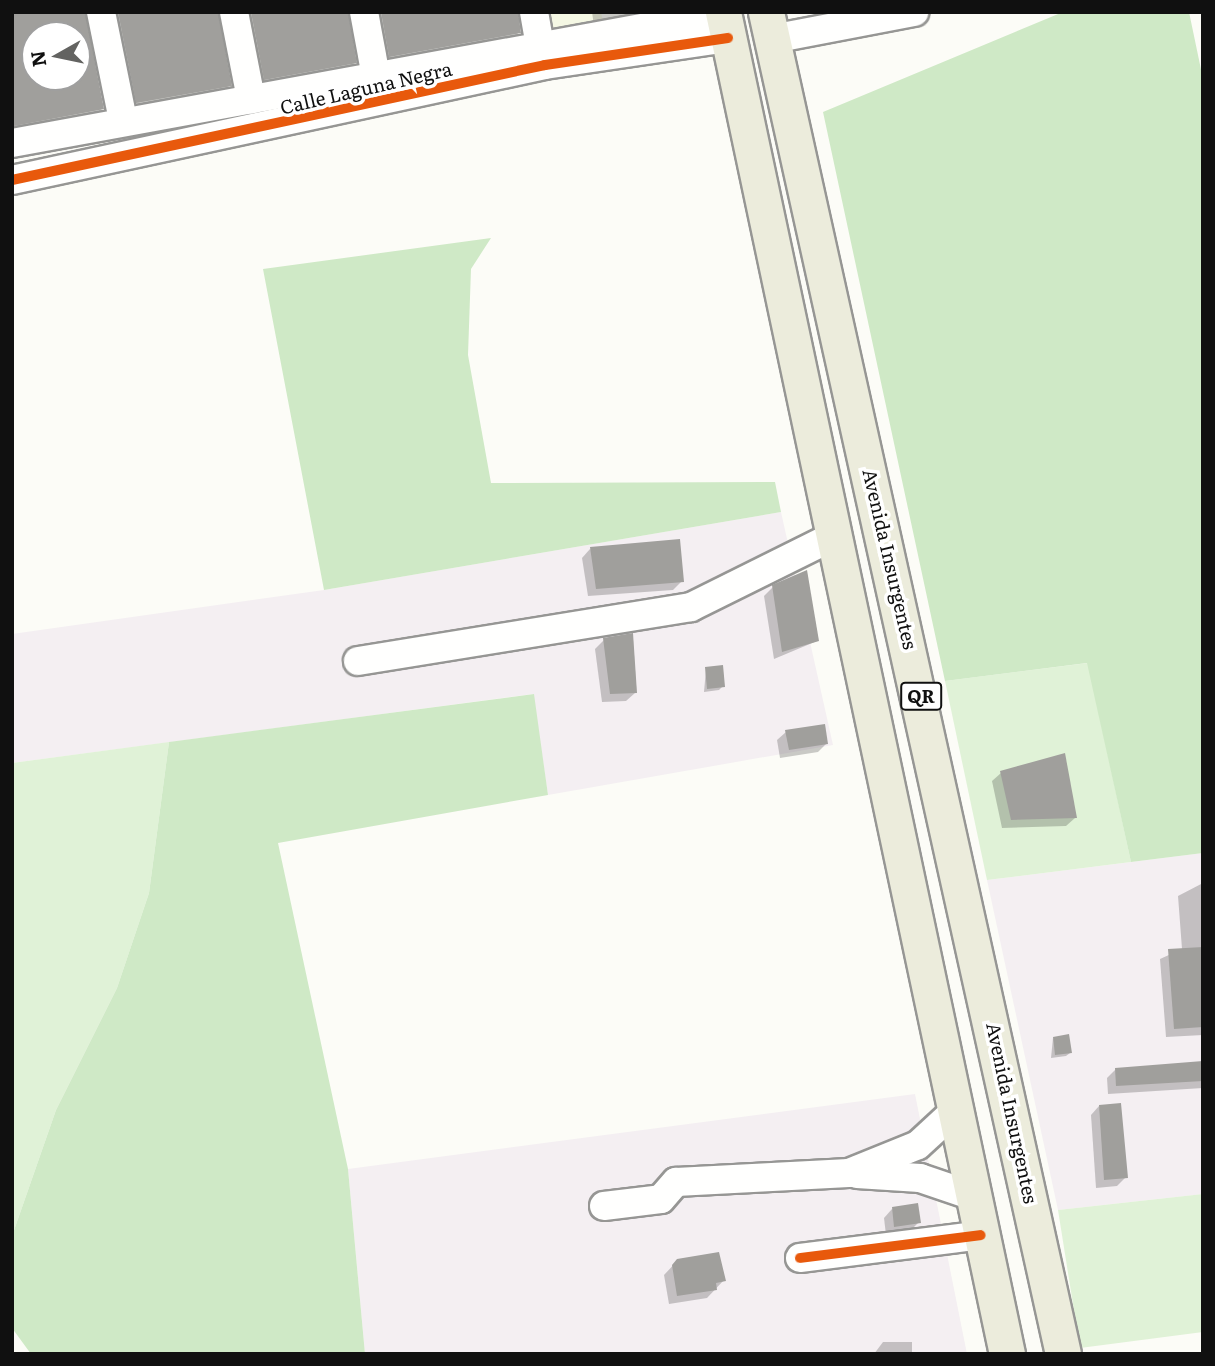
<!DOCTYPE html>
<style>
body{margin:0}
#map{position:relative;width:1215px;height:1366px;overflow:hidden;background:#fcfcf7;font-family:Literata,serif}
div>[style]{position:absolute}
.industrial>*{inset:0;background:#f4eff2}
.farmland>*{inset:0;background:#f5f8e4}
.green>*{inset:0;background:#e0f2d7}
.forest>*{inset:0;background:#cfe9c6}
.shadow>*{inset:0;background:#0003}
.building>*{inset:0;background:#a09f9c}
.roads{filter:drop-shadow(2px 0 #969694) drop-shadow(-2px 0 #969694) drop-shadow(0 2px #969694) drop-shadow(0 -2px #969694)}
.minor>*{height:28px;margin:-14px;padding:0 14px;transform-origin:14px;border-radius:14px;background:#fffffe}
.major>*{height:35px;margin:-17.5px;padding:0 17.5px;transform-origin:17.5px;border-radius:17.5px;background:#ececdc}
.cycleway>*{height:10px;margin:-5px;padding:0 5px;transform-origin:5px;border-radius:5px;background:#e8590c}
span{translate:-50% -50%;white-space:nowrap;text-align:center;line-height:1.15;-webkit-text-stroke:7px #fff;paint-order:stroke}
.shield-label span{padding:2px 5px;background:#fff;border:2px solid;border-radius:5px;-webkit-text-stroke-width:0}
.shield-label{font-size:18px;color:#101010;font-weight:700}
.street-label{font-size:19px;color:#101010}
.frame{position:absolute;inset:0;border:14px solid #101010;pointer-events:none}
.north{position:absolute;left:21px;top:21px;width:70px;height:70px;box-sizing:border-box;background:#fff;border:2px solid #9f9f9f;border-radius:50%;rotate:261deg;font-size:19px;font-weight:700;line-height:28px;text-align:center;color:#101010}
.north::after{content:'';display:block;margin:auto;width:24px;height:32px;background:#636361;clip-path:polygon(50% 0,100% 100%,50% 72%,0 100%)}
</style>
<div id="map">
<div class="industrial">
<i style="clip-path:polygon(781px 512px,833px 745px,548px 795px,533px 694px,12px 763px,12px 634px,324px 590px)"></i>
<i style="clip-path:polygon(1203px 853px,1203px 1194px,1058px 1210px,987px 880px)"></i>
<i style="clip-path:polygon(915px 1094px,967px 1354px,365px 1354px,348px 1169px)"></i>
</div>
<div class="farmland">
<i style="clip-path:polygon(548px 12px,601px 12px,605px 31px,553px 41px)"></i>
</div>
<div class="green">
<i style="clip-path:polygon(1088px 663px,1131px 862px,987px 880px,945px 681px)"></i>
<i style="clip-path:polygon(169px 742px,149px 893px,117px 988px,56px 1110px,12px 1236px,12px 763px)"></i>
<i style="clip-path:polygon(1203px 1194px,1203px 1332px,1080px 1348px,1058px 1210px)"></i>
</div>
<div class="forest">
<i style="clip-path:polygon(1063px 12px,1189px 12px,1203px 79px,1203px 853px,1131px 862px,1087px 663px,945px 681px,823px 112px)"></i>
<i style="clip-path:polygon(491px 238px,471px 269px,468px 355px,491px 483px,775px 482px,781px 512px,324px 590px,263px 269px)"></i>
<i style="clip-path:polygon(534px 694px,548px 795px,278px 843px,348px 1169px,365px 1354px,31px 1354px,12px 1328px,12px 1236px,56px 1110px,117px 988px,149px 893px,169px 742px)"></i>
</div>
<div class="shadow">
<i style="clip-path:polygon(evenodd,12px 12px,84px 12px,102px 109px,93px 117px,12px 132px,12px 12px,35px 35px,77px 35px,77px 77px,35px 77px,35px 35px)"></i>
<i style="clip-path:polygon(102px 12px,215px 12px,230px 85px,221px 94px,128px 110px)"></i>
<i style="clip-path:polygon(240px 12px,347px 12px,355px 63px,345px 72px,255px 88px)"></i>
<i style="clip-path:polygon(364px 12px,516px 12px,519px 32px,510px 42px,380px 65px)"></i>
<i style="clip-path:polygon(592px 12px,636px 12px,594px 26px)"></i>
<i style="clip-path:polygon(590px 549px,682px 581px,673px 590px,588px 596px,582px 558px)"></i>
<i style="clip-path:polygon(773px 587px,817px 641px,774px 659px,764px 596px)"></i>
<i style="clip-path:polygon(604px 640px,635px 693px,626px 701px,602px 702px,595px 649px)"></i>
<i style="clip-path:polygon(706px 669px,723px 686px,719px 690px,704px 692px)"></i>
<i style="clip-path:polygon(786px 732px,827px 743px,818px 752px,780px 758px,777px 740px)"></i>
<i style="clip-path:polygon(1001px 773px,1075px 818px,1066px 826px,1002px 828px,992px 781px)"></i>
<i style="clip-path:polygon(1203px 883px,1203px 1035px,1166px 1037px,1160px 959px,1182px 949px,1178px 896px)"></i>
<i style="clip-path:polygon(1053px 1038px,1070px 1053px,1066px 1056px,1051px 1058px)"></i>
<i style="clip-path:polygon(1203px 1063px,1203px 1088px,1108px 1094px,1107px 1078px,1116px 1069px)"></i>
<i style="clip-path:polygon(1099px 1106px,1126px 1177px,1117px 1186px,1096px 1188px,1091px 1115px)"></i>
<i style="clip-path:polygon(892px 1209px,919px 1222px,910px 1231px,886px 1235px,884px 1218px)"></i>
<i style="clip-path:polygon(678px 1260px,724px 1280px,707px 1298px,669px 1304px,664px 1275px)"></i>
<i style="clip-path:polygon(883px 1342px,912px 1342px,912px 1354px,874px 1354px)"></i>
</div>
<div class="building">
<i style="clip-path:polygon(evenodd,12px 12px,85px 12px,104px 109px,14px 126px,12px 12px,35px 35px,77px 35px,77px 77px,35px 77px,35px 35px)"></i>
<i style="clip-path:polygon(118px 12px,218px 12px,232px 86px,136px 103px)"></i>
<i style="clip-path:polygon(251px 12px,348px 12px,357px 63px,264px 80px)"></i>
<i style="clip-path:polygon(381px 12px,518px 12px,521px 33px,389px 57px)"></i>
<i style="clip-path:polygon(680px 539px,684px 582px,596px 589px,590px 547px)"></i>
<i style="clip-path:polygon(807px 570px,819px 641px,782px 652px,772px 585px)"></i>
<i style="clip-path:polygon(633px 633px,637px 693px,610px 694px,603px 638px)"></i>
<i style="clip-path:polygon(723px 665px,725px 687px,707px 689px,705px 667px)"></i>
<i style="clip-path:polygon(825px 724px,828px 744px,789px 750px,785px 730px)"></i>
<i style="clip-path:polygon(1065px 753px,1077px 818px,1011px 820px,1000px 771px)"></i>
<i style="clip-path:polygon(1203px 947px,1203px 1027px,1174px 1029px,1168px 949px)"></i>
<i style="clip-path:polygon(1069px 1034px,1072px 1053px,1055px 1055px,1053px 1037px)"></i>
<i style="clip-path:polygon(1203px 1061px,1203px 1081px,1116px 1086px,1115px 1068px)"></i>
<i style="clip-path:polygon(1121px 1103px,1128px 1178px,1104px 1180px,1099px 1105px)"></i>
<i style="clip-path:polygon(918px 1203px,921px 1223px,894px 1227px,892px 1207px)"></i>
<i style="clip-path:polygon(719px 1252px,726px 1281px,716px 1283px,717px 1290px,677px 1296px,672px 1265px,677px 1259px)"></i>
</div>
<div class="roads">
<div class="minor">
<i style="left:101px;top:12px;width:110px;rotate:78.5deg"></i>
<i style="left:234px;top:12px;width:89px;rotate:78.9deg"></i>
<i style="left:364px;top:12px;width:66px;rotate:79.5deg"></i>
<i style="left:534px;top:12px;width:35px;rotate:80deg"></i>
<i style="left:772px;top:39px;width:145px;rotate:-10.8deg"></i>
<i style="left:12px;top:143px;width:723px;rotate:-10.36deg"></i>
<i style="left:12px;top:180px;width:545px;rotate:-12.18deg"></i>
<i style="left:545px;top:65px;width:185px;rotate:-8.4deg"></i>
<i style="left:358px;top:661px;width:337px;rotate:-9.2deg"></i>
<i style="left:691px;top:607px;width:160px;rotate:-26.4deg"></i>
<i style="left:857px;top:1174px;width:63px;rotate:3.6deg"></i>
<i style="left:920px;top:1178px;width:56px;rotate:18.8deg"></i>
<i style="left:604px;top:1206px;width:57px;rotate:-7deg"></i>
<i style="left:661px;top:1199px;width:23px;rotate:-49deg"></i>
<i style="left:676px;top:1182px;width:173px;rotate:-3deg"></i>
<i style="left:849px;top:1173px;width:74px;rotate:-22.1deg"></i>
<i style="left:918px;top:1145px;width:50px;rotate:-42.6deg"></i>
<i style="left:800px;top:1258px;width:182px;rotate:-7.2deg"></i>
</div>
<div class="major">
<i style="left:723px;top:12px;width:1372px;rotate:78.05deg"></i>
<i style="left:766px;top:12px;width:1374px;rotate:77.52deg"></i>
</div>
</div>
<div class="cycleway">
<i style="left:12px;top:180px;width:545px;rotate:-12.18deg"></i>
<i style="left:545px;top:65px;width:185px;rotate:-8.4deg"></i>
<i style="left:800px;top:1258px;width:182px;rotate:-7.2deg"></i>
</div>
<div class="shield-label">
<span style="left:921px;top:696px">QR</span>
</div>
<div class="street-label">
<span style="left:366px;top:88px;rotate:-13deg">Calle Laguna Negra</span>
<span style="left:890px;top:559px;rotate:77deg">Avenida Insurgentes</span>
<span style="left:1012px;top:1113px;rotate:78deg">Avenida Insurgentes</span>
</div>
<div class="frame"></div>
<div class="north">N</div>
</div>
